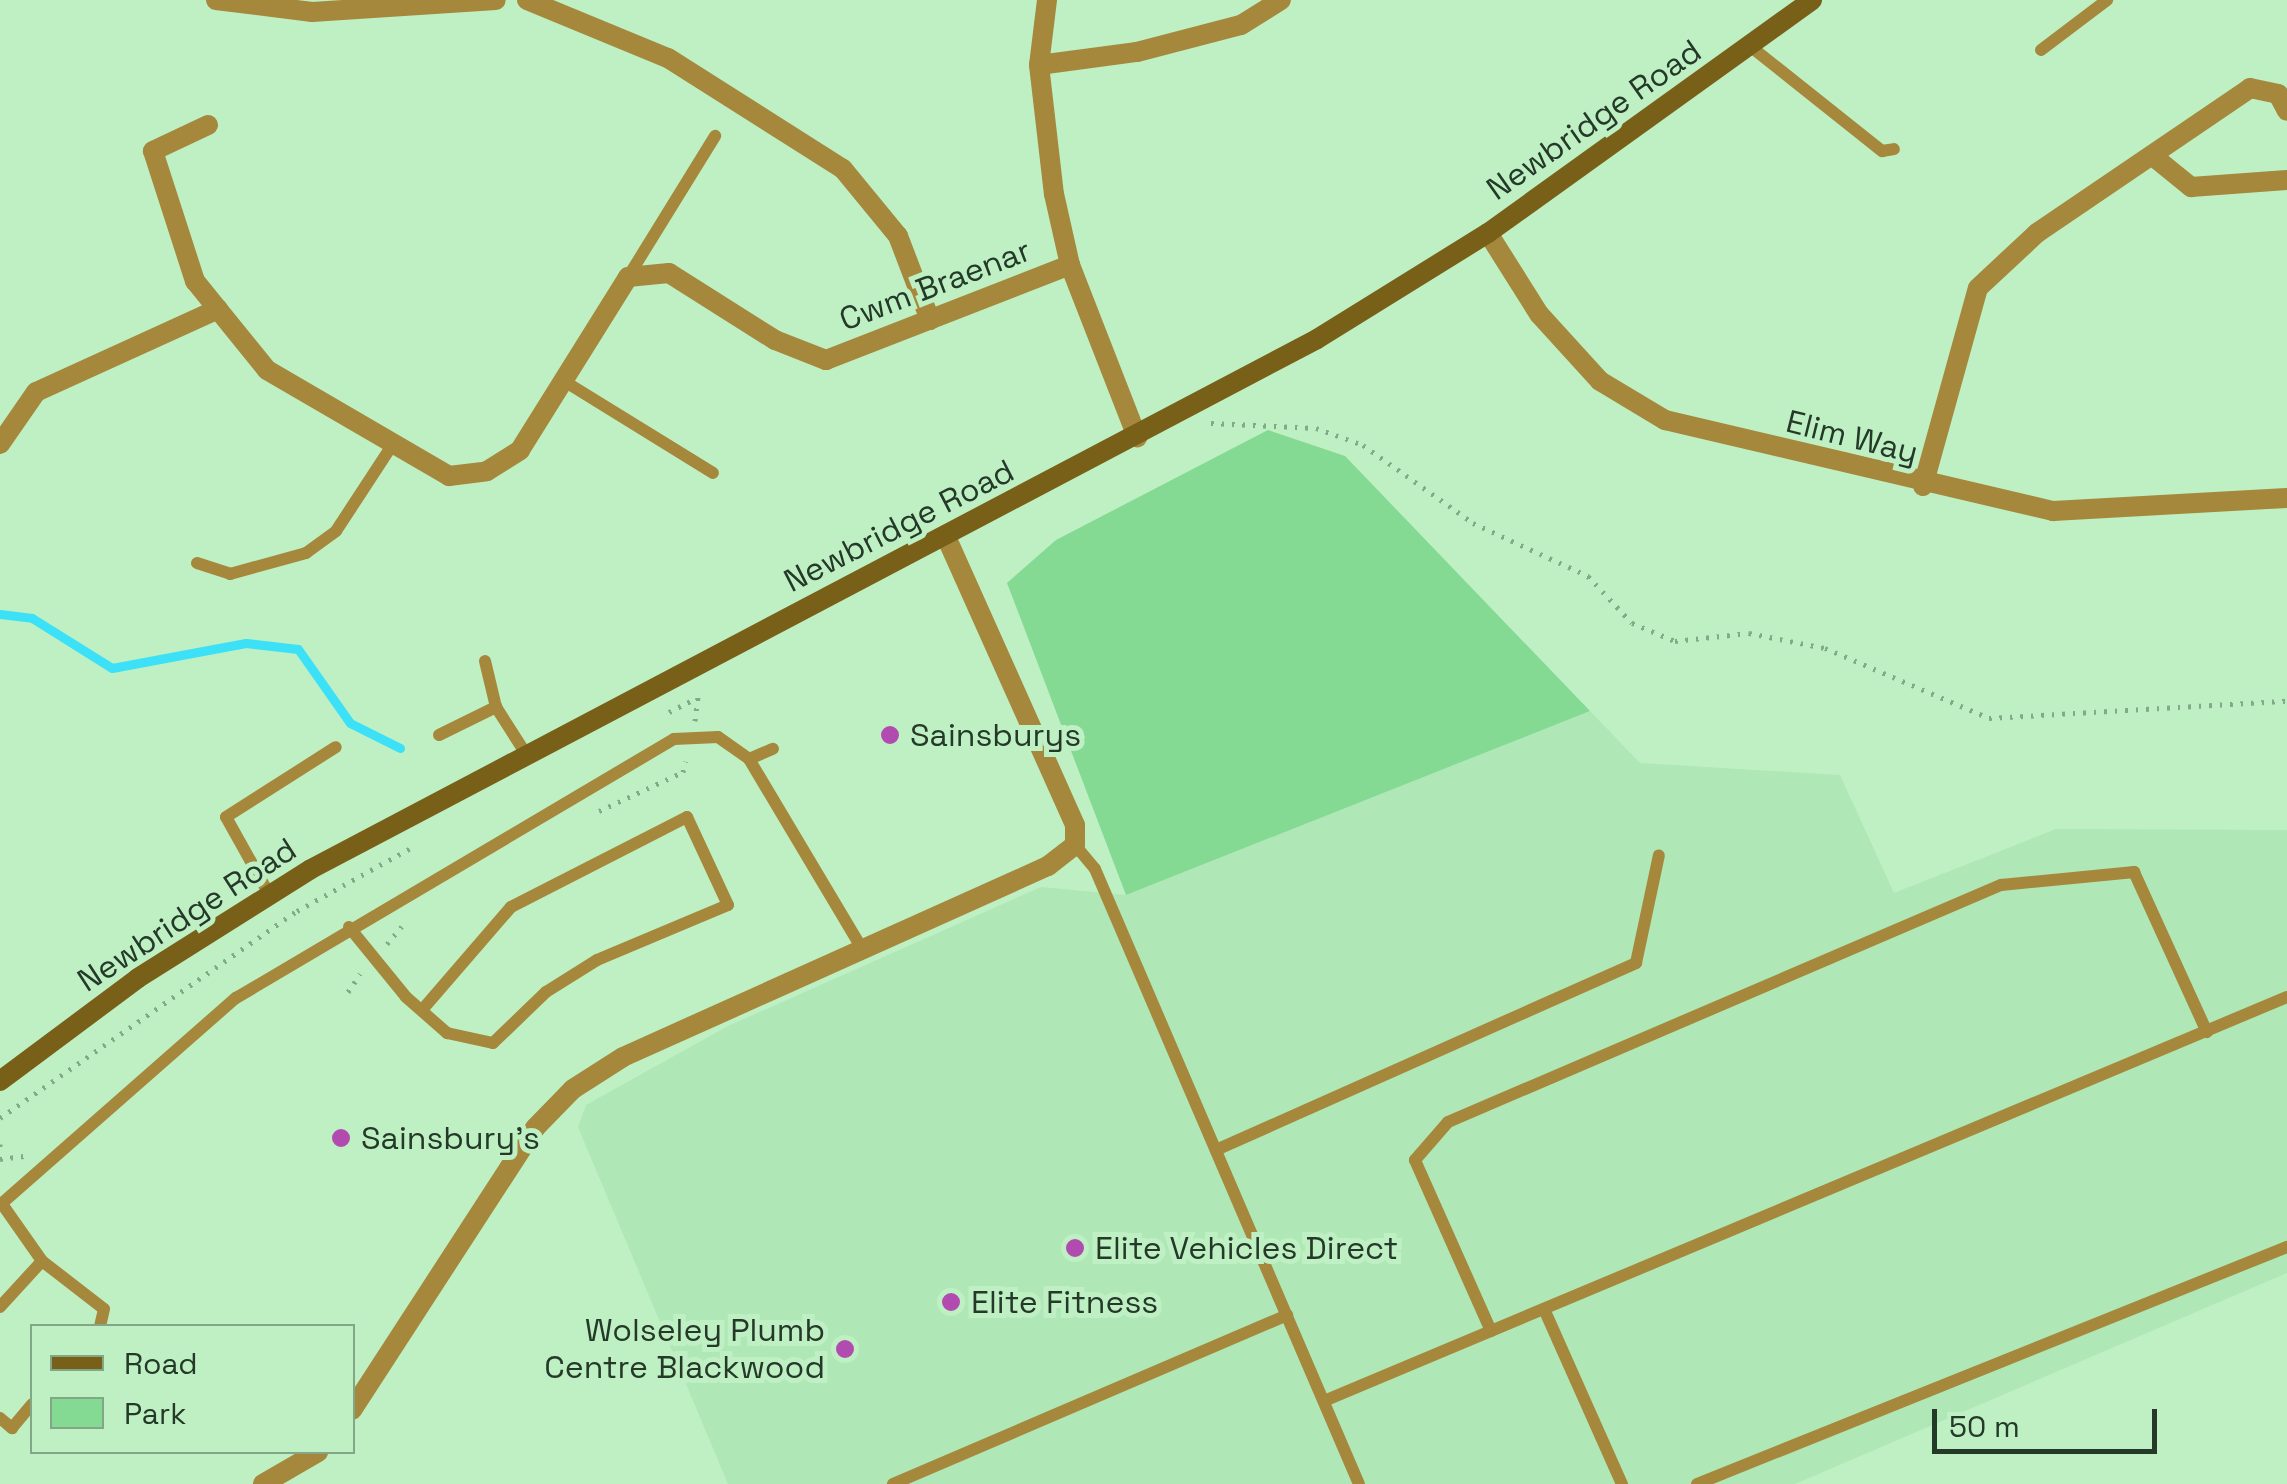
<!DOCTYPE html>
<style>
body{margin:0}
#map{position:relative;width:2287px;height:1484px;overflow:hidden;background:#bef0c4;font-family:"Space Grotesk",sans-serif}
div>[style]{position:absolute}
.built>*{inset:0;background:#afe7b6}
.green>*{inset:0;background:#85da93}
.stream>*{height:9px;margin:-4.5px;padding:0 4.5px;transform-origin:4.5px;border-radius:4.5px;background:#3ce1f7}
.path>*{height:5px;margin-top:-2.5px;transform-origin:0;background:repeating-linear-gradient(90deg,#83aa88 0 2.5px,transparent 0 10.5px)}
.lane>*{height:12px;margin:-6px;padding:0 6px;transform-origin:6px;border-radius:6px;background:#a5883c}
.street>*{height:20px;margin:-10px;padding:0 10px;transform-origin:10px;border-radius:10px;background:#a5883c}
.secondary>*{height:20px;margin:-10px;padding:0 10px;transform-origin:10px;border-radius:10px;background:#796019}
.dots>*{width:28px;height:28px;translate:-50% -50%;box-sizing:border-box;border:5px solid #bef0c4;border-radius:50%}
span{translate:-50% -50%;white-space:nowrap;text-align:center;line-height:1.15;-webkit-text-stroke:10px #bef0c4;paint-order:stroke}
.street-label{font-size:32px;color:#253928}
.poi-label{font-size:32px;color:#253928}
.left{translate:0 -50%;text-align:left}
.right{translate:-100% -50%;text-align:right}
.legend{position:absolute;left:30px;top:1324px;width:325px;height:130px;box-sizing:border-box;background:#bef0c4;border:2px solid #81a786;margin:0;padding:12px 18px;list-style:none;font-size:30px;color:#253928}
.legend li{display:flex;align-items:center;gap:20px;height:50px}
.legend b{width:50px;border:2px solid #81a786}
.scale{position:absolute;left:1932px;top:1409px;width:225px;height:45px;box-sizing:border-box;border:5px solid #253928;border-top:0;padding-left:12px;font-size:30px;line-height:35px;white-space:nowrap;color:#253928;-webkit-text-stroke:8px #bef0c4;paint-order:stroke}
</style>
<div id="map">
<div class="built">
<i style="clip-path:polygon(1590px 711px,1640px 763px,1840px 775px,1894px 893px,2056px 829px,2287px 830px,2287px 1273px,1795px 1484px,728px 1484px,578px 1127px,586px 1105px,728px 1026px,1041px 887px,1126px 895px)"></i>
</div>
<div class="green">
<i style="clip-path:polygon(1268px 430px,1345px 456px,1590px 711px,1126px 895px,1007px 583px,1056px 540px)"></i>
</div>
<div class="stream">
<i style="left:0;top:614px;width:32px;rotate:7deg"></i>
<i style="left:32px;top:618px;width:94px;rotate:32deg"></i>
<i style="left:112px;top:668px;width:136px;rotate:-10.6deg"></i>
<i style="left:246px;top:643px;width:52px;rotate:6.6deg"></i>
<i style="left:298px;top:649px;width:90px;rotate:54.9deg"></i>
<i style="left:350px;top:723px;width:56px;rotate:26.6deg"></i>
</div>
<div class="path">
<i style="left:1211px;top:423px;width:105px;rotate:2.7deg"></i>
<i style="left:1316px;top:428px;width:50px;rotate:19.9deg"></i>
<i style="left:1363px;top:445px;width:135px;rotate:35.3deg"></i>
<i style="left:1473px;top:523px;width:127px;rotate:24.7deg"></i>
<i style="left:1588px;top:576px;width:64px;rotate:46.9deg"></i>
<i style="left:1632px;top:623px;width:47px;rotate:22.7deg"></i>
<i style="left:1675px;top:641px;width:74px;rotate:-6.2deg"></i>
<i style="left:1749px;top:633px;width:77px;rotate:11.2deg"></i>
<i style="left:1825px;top:648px;width:178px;rotate:23.1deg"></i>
<i style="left:1989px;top:718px;width:298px;rotate:-3.3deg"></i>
<i style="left:669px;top:712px;width:31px;rotate:-27deg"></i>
<i style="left:695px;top:721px;width:24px;rotate:-83deg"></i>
<i style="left:599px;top:811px;width:93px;rotate:-24.9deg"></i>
<i style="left:683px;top:772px;width:11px;rotate:-75deg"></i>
<i style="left:387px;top:944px;width:23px;rotate:-50deg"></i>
<i style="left:348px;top:992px;width:22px;rotate:-56deg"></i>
<i style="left:0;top:1118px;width:362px;rotate:-34.9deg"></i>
<i style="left:297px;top:911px;width:136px;rotate:-29deg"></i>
<i style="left:0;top:1144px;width:3px;rotate:90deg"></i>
<i style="left:0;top:1159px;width:26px;rotate:-7deg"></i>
</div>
<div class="lane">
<i style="left:1750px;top:46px;width:169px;rotate:38.5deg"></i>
<i style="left:1882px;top:151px;width:12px;rotate:-9deg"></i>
<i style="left:2041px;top:50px;width:83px;rotate:-37.1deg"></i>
<i style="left:628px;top:277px;width:166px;rotate:-58.3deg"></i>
<i style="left:564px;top:381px;width:175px;rotate:31.7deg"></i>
<i style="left:197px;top:563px;width:35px;rotate:18deg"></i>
<i style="left:230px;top:574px;width:79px;rotate:-15.4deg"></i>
<i style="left:306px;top:553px;width:37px;rotate:-36deg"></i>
<i style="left:336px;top:531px;width:104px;rotate:-56.8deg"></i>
<i style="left:485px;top:661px;width:47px;rotate:76.6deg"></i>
<i style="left:496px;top:707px;width:56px;rotate:57.4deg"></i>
<i style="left:439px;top:735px;width:64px;rotate:-26.2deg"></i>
<i style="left:749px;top:759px;width:26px;rotate:-23deg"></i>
<i style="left:1075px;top:845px;width:31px;rotate:50deg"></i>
<i style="left:1095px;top:869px;width:669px;rotate:66.77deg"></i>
<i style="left:269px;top:894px;width:88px;rotate:-119.2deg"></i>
<i style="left:226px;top:817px;width:130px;rotate:-32.5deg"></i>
<i style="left:349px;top:927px;width:90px;rotate:50.8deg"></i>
<i style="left:406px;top:997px;width:55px;rotate:41.3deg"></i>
<i style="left:447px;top:1033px;width:47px;rotate:12.3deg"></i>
<i style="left:493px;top:1043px;width:74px;rotate:-43.9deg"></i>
<i style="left:546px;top:992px;width:60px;rotate:-32.1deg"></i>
<i style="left:597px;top:960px;width:142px;rotate:-22.8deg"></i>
<i style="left:728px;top:905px;width:97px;rotate:-115deg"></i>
<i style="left:687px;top:817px;width:198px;rotate:152.9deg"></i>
<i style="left:511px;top:907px;width:136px;rotate:130.8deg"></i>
<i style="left:1216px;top:1150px;width:460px;rotate:-24deg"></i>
<i style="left:1636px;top:963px;width:110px;rotate:-78deg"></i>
<i style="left:2px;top:1204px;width:70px;rotate:54.9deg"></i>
<i style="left:42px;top:1261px;width:78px;rotate:37.7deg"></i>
<i style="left:104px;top:1309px;width:17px;rotate:103deg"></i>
<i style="left:0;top:1205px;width:314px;rotate:-41.3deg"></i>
<i style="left:236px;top:998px;width:509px;rotate:-30.6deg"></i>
<i style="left:674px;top:739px;width:44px;rotate:-2.6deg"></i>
<i style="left:718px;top:737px;width:38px;rotate:35deg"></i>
<i style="left:749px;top:759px;width:219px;rotate:59.2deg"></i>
<i style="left:0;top:1307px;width:62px;rotate:-47.6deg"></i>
<i style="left:1544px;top:1309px;width:192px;rotate:66deg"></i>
<i style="left:1491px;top:1331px;width:187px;rotate:-114deg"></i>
<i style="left:1415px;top:1160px;width:50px;rotate:-49deg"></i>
<i style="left:1448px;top:1122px;width:602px;rotate:-23.2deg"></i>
<i style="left:2001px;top:885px;width:134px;rotate:-5.6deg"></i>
<i style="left:2134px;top:872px;width:176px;rotate:65.5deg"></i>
<i style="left:1324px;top:1401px;width:1044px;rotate:-22.76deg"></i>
<i style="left:0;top:1418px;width:16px;rotate:40deg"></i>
<i style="left:12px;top:1428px;width:31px;rotate:-50deg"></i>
<i style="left:893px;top:1484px;width:429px;rotate:-23.2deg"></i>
<i style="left:1697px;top:1484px;width:636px;rotate:-21.89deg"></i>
</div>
<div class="street">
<i style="left:216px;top:0;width:97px;rotate:7.1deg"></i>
<i style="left:312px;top:12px;width:184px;rotate:-3.7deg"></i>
<i style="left:527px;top:0;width:152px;rotate:22.4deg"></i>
<i style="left:668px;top:58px;width:207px;rotate:32.4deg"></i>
<i style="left:843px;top:169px;width:87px;rotate:50.6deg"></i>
<i style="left:898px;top:236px;width:90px;rotate:69.1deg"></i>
<i style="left:1047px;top:0;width:65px;rotate:97deg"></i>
<i style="left:1039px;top:65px;width:130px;rotate:83.4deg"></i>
<i style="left:1054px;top:194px;width:73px;rotate:77.3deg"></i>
<i style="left:1070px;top:265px;width:185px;rotate:68.7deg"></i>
<i style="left:1039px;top:65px;width:99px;rotate:-7.6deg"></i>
<i style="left:1137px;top:52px;width:107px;rotate:-14.6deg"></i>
<i style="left:1241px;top:25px;width:47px;rotate:-32deg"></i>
<i style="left:208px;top:125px;width:61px;rotate:154.7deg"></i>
<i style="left:153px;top:151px;width:137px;rotate:72.1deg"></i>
<i style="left:195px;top:281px;width:114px;rotate:51deg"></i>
<i style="left:267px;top:370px;width:211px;rotate:30.2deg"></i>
<i style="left:449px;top:476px;width:38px;rotate:-7deg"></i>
<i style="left:487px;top:471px;width:39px;rotate:-32deg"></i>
<i style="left:520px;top:450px;width:204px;rotate:-58deg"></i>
<i style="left:628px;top:277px;width:41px;rotate:-5.6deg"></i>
<i style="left:669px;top:273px;width:125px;rotate:32.3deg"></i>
<i style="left:775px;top:340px;width:55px;rotate:21.4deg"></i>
<i style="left:826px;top:360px;width:262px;rotate:-21.3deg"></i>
<i style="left:2154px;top:157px;width:48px;rotate:39deg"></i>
<i style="left:2191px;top:187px;width:96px;rotate:-4.2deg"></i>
<i style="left:1488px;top:233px;width:96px;rotate:57.8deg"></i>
<i style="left:1539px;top:314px;width:91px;rotate:47.7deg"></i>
<i style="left:1600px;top:381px;width:76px;rotate:31deg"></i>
<i style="left:1665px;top:420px;width:399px;rotate:13.2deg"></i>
<i style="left:2053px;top:511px;width:234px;rotate:-3.2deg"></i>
<i style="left:0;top:444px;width:63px;rotate:-55.3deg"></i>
<i style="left:36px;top:392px;width:200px;rotate:-24.5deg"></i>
<i style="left:1923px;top:486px;width:205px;rotate:-74.5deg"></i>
<i style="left:1978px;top:288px;width:81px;rotate:-43deg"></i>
<i style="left:2037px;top:233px;width:258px;rotate:-34.2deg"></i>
<i style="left:2250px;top:88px;width:29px;rotate:12deg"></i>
<i style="left:2278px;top:94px;width:19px;rotate:62deg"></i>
<i style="left:352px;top:1410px;width:336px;rotate:-57deg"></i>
<i style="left:535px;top:1128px;width:54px;rotate:-45.7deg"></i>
<i style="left:573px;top:1089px;width:59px;rotate:-32.6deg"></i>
<i style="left:623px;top:1057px;width:466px;rotate:-24.2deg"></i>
<i style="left:1048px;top:866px;width:34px;rotate:-38deg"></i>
<i style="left:1075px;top:845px;width:20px;rotate:-90deg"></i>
<i style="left:1075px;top:825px;width:316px;rotate:-114.1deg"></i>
<i style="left:263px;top:1484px;width:64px;rotate:-30.2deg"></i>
</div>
<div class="secondary">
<i style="left:0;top:1081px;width:172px;rotate:-36.7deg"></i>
<i style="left:138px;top:978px;width:204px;rotate:-32.2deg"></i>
<i style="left:311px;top:869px;width:1137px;rotate:-27.78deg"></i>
<i style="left:1317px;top:339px;width:201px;rotate:-31.8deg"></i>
<i style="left:1488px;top:233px;width:399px;rotate:-35.7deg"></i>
</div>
<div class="dots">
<i style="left:890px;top:735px;background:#b14baf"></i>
<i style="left:341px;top:1138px;background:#b14baf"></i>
<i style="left:1075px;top:1248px;background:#b14baf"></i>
<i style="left:951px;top:1302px;background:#b14baf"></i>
<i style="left:845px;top:1349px;background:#b14baf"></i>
</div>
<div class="street-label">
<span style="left:1594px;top:120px;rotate:-35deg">Newbridge Road</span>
<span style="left:935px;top:285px;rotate:-21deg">Cwm Braenar</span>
<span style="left:1852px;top:437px;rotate:14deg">Elim Way</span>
<span style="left:899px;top:526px;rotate:-27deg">Newbridge Road</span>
<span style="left:187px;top:915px;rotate:-33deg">Newbridge Road</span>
</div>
<div class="poi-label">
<span class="left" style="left:910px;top:735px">Sainsburys</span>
<span class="left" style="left:361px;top:1138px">Sainsbury's</span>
<span class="left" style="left:1095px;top:1248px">Elite Vehicles Direct</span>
<span class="left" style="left:971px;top:1302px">Elite Fitness</span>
<span class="right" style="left:825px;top:1349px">Wolseley Plumb<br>Centre Blackwood</span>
</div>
<ul class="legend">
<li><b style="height:12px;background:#796019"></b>Road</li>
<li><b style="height:28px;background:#85da93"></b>Park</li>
</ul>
<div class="scale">50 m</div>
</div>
